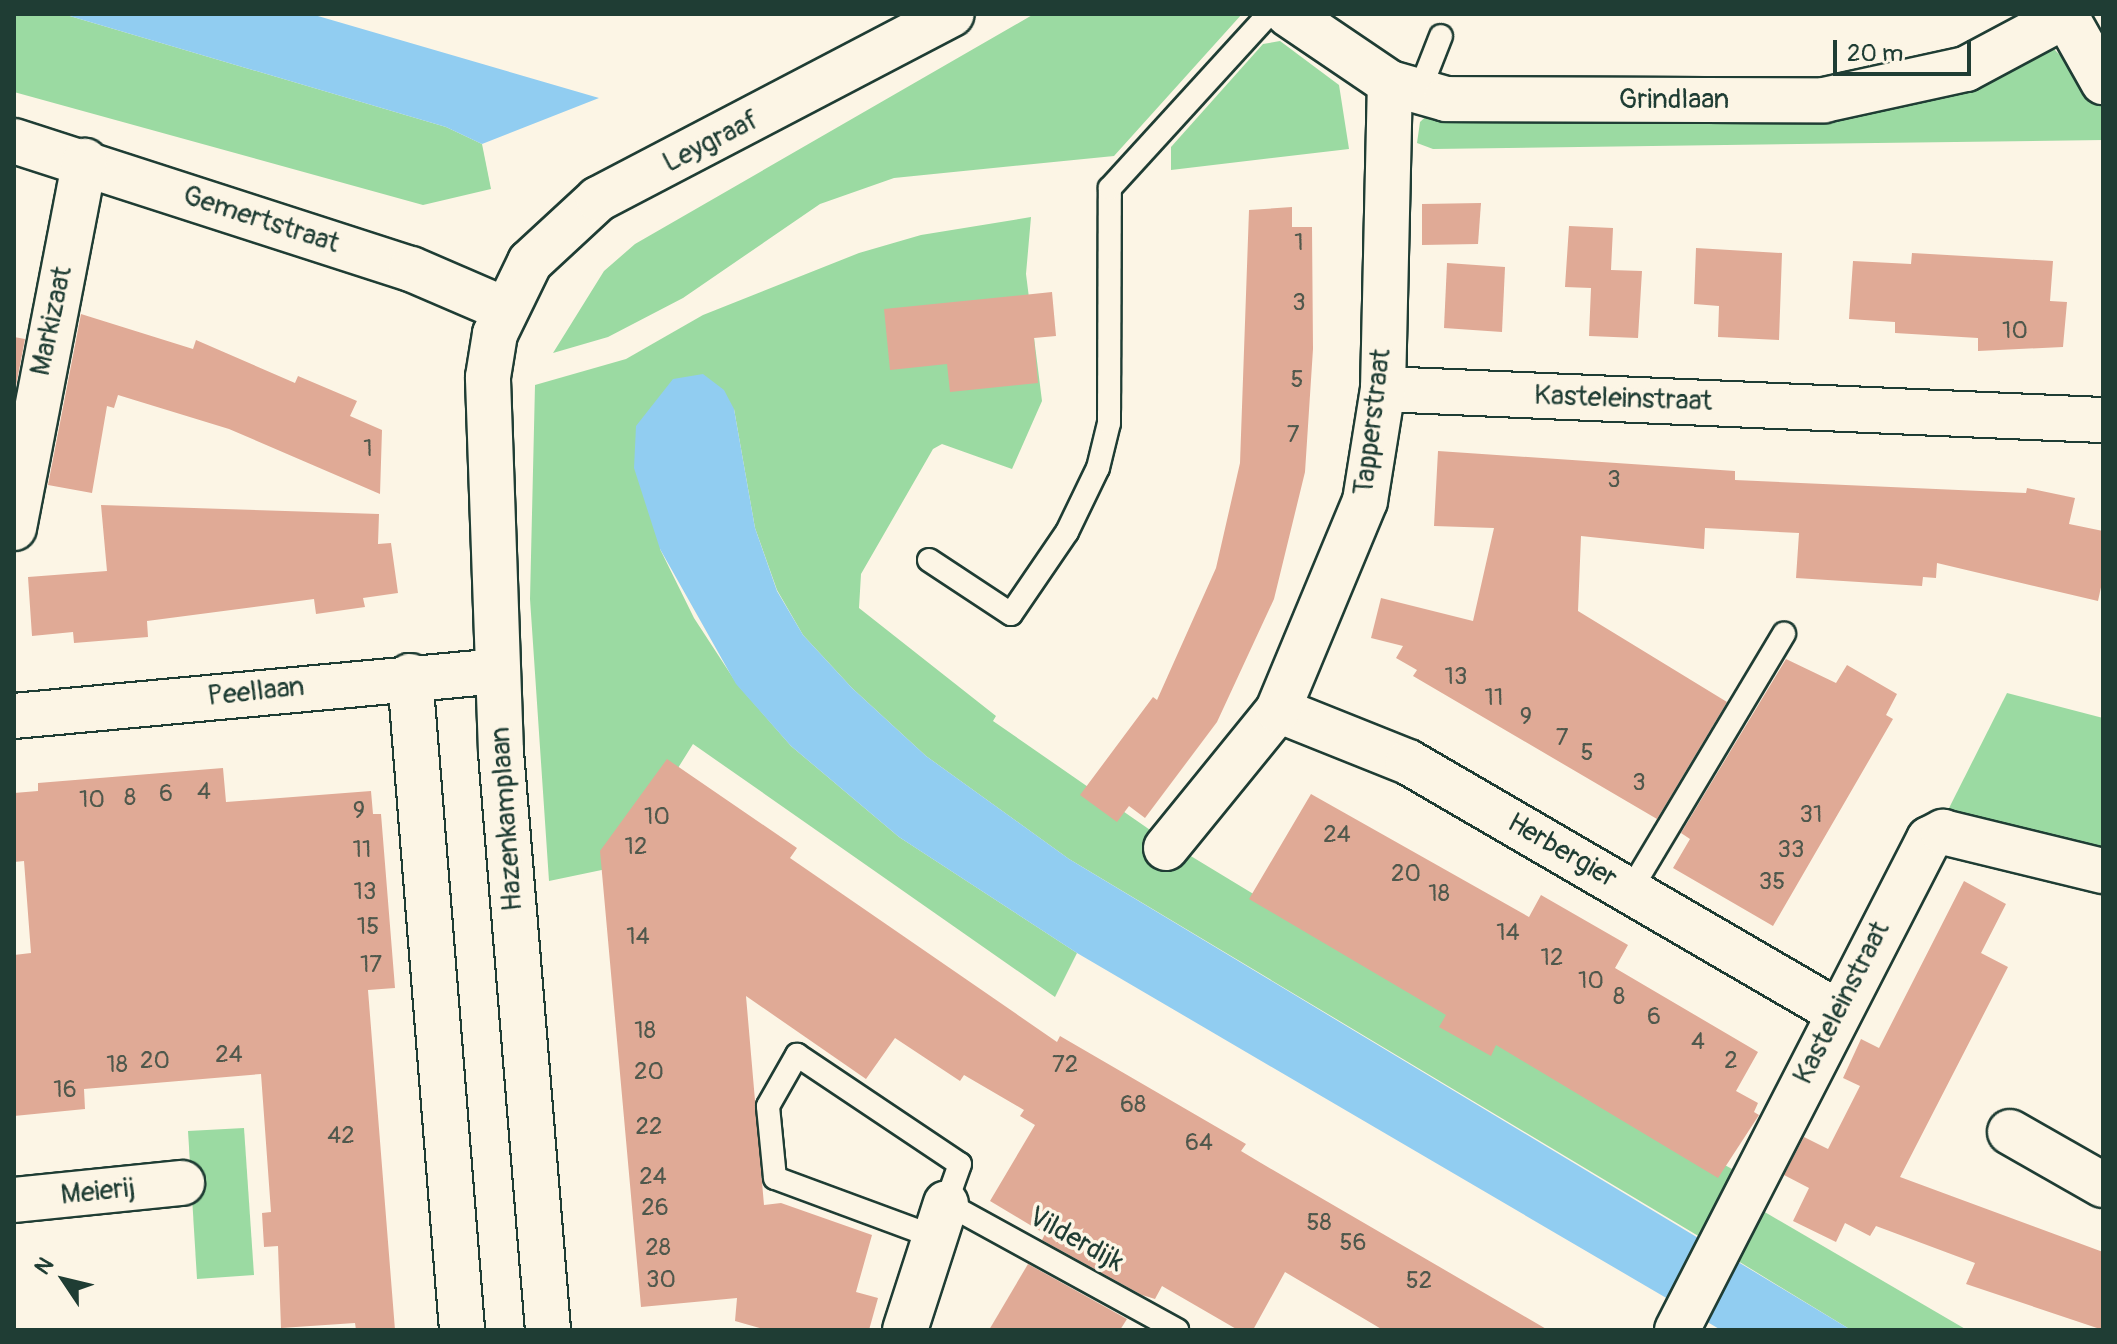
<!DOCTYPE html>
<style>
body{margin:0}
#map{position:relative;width:2117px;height:1344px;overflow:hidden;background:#fcf5e5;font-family:Pangolin,sans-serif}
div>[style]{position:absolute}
.green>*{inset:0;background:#9bdaa2}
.water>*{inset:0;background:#91cdf1}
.building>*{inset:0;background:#e0aa96}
.roads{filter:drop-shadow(2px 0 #1f3d34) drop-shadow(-2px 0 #1f3d34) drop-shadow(0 2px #1f3d34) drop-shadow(0 -2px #1f3d34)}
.lane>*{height:22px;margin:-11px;padding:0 11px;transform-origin:11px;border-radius:11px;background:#fcf5e5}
.street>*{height:44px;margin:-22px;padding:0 22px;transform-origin:22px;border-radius:22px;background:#fcf5e5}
.secondary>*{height:44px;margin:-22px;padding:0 22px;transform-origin:22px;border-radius:22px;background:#fcf5e5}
span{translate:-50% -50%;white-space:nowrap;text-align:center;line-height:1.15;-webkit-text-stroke:7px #fcf5e5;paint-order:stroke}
.number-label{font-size:24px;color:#4f584c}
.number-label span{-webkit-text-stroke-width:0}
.street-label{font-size:28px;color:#1f3d34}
.frame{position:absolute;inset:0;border:16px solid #1f3d34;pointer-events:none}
.north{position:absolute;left:24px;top:1240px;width:80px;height:80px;-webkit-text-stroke:6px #fcf5e5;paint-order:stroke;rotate:305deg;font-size:22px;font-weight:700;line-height:32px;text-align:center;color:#1f3d34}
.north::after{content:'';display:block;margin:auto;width:28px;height:36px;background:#1f3d34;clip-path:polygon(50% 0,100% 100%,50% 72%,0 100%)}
.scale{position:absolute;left:1833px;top:40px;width:138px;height:36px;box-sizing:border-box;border:4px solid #1f3d34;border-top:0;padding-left:10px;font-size:24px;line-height:28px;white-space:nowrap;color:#1f3d34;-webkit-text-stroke:6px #fcf5e5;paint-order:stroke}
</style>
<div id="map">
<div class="green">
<i style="clip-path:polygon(14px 14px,63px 14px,446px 127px,482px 144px,491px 189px,423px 205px,14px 92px)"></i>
<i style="clip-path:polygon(1034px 14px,1242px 14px,1114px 156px,894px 178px,820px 204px,683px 298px,608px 337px,553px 353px,604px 271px,635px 244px)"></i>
<i style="clip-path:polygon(1280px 41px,1339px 85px,1349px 149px,1171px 170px,1171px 147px,1263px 44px)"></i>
<i style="clip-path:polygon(2052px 47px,2103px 99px,2103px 140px,1433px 149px,1417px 143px,1420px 122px,1434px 109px,1720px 105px)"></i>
<i style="clip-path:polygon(1031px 217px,1026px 274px,1042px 401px,1012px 469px,942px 444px,933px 449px,861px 574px,859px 608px,996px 716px,993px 721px,1166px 841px,1443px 1009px,1732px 1169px,1700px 1237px,1069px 859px,926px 756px,852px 688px,803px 635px,777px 590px,755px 528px,734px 409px,660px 549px,694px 618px,737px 684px,791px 746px,899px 837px,1077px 953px,1055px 997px,693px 744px,616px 867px,549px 881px,530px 599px,535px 385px,626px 359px,703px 315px,859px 253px,921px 235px)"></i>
<i style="clip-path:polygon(2007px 693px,2103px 718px,2103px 855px,1945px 816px)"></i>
<i style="clip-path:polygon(244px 1128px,254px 1275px,197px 1279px,188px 1131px)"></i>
<i style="clip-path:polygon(1763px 1211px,1967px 1330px,1851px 1330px,1738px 1261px)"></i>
</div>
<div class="water">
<i style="clip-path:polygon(63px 14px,311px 14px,599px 98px,482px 144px,446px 127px)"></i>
<i style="clip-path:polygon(703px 374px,724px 390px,734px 409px,755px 528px,777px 591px,803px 635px,852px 688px,926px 756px,1069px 859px,1851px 1330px,1721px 1330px,1077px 953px,899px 837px,791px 746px,736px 684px,660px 549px,634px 468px,636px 426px,673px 379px)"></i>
</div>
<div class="building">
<i style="clip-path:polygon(1481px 203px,1478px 244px,1422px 245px,1422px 204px)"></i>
<i style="clip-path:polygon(1292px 207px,1292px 227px,1312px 227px,1313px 349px,1305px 472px,1274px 599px,1217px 722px,1145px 818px,1129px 806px,1117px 822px,1080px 795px,1153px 697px,1157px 700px,1216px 568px,1240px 463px,1249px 210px)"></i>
<i style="clip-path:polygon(1569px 226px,1613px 228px,1611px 270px,1642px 271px,1638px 338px,1589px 336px,1591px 288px,1565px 287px)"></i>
<i style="clip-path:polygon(1696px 248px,1782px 253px,1779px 340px,1718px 337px,1719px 306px,1694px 304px)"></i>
<i style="clip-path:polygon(1912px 253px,2053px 261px,2050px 301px,2067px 302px,2063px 347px,1978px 351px,1978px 338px,1895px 333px,1895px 322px,1849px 319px,1853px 261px,1911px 264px)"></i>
<i style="clip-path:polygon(1447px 263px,1505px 267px,1502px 332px,1444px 328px)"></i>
<i style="clip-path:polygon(1052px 292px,1056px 336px,1034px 338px,1038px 383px,950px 392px,947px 364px,890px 370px,884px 309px)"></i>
<i style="clip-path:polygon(81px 314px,193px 349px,196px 340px,295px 383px,298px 376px,357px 401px,350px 416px,382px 430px,380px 494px,229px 429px,118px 395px,114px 408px,107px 406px,92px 493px,48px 485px)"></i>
<i style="clip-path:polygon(14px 337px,25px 339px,14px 396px)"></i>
<i style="clip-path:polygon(1438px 451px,1735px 471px,1735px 480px,2026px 493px,2027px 488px,2075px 498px,2069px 524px,2103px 531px,2103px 578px,2098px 601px,1937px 563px,1936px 578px,1923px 577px,1922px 586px,1796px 578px,1799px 533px,1705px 528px,1704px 549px,1581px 536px,1578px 611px,1727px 702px,1657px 819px,1413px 676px,1417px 670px,1396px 658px,1403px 646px,1371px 638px,1381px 598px,1473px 621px,1494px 528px,1434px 526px)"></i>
<i style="clip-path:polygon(101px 505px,379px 514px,378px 544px,391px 543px,398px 593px,363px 598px,365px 607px,316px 614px,314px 599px,147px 621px,148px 637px,74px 643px,73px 632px,32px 636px,28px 577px,107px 571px)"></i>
<i style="clip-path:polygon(1786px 659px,1836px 683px,1847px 665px,1897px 694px,1886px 715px,1893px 719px,1773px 926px,1673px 868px,1690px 839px,1681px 833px)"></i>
<i style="clip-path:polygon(667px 759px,797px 848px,790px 858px,1057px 1042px,1060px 1036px,1246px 1144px,1241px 1151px,1261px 1163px,1548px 1330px,1383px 1330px,1285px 1272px,1253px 1330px,1238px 1330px,1162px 1286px,1155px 1299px,1142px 1295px,1042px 1240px,1045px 1234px,990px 1201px,1035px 1125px,1020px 1116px,1024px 1110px,964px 1075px,960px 1081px,895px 1038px,866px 1079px,746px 996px,764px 1205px,781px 1203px,872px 1235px,856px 1292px,878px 1298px,869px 1330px,767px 1330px,735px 1321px,737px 1298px,641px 1307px,600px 851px)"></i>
<i style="clip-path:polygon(223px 768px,226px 802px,371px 791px,373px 814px,381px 814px,395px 988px,368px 990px,395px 1330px,356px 1330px,355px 1323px,281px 1328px,278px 1246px,264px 1247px,262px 1213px,271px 1212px,261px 1074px,84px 1089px,85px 1109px,14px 1116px,14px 955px,31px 953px,24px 861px,14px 862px,14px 793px,38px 791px,38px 783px)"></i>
<i style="clip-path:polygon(1311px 794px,1529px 917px,1541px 895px,1628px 945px,1615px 968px,1758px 1052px,1736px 1091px,1758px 1103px,1754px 1112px,1759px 1115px,1718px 1178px,1496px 1045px,1491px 1056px,1439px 1027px,1446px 1015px,1249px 899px)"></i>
<i style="clip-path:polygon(1964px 881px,2006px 904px,1981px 953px,2008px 967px,1900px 1177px,2103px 1252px,2103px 1330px,1966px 1284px,1975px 1263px,1876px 1226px,1870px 1236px,1845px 1223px,1836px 1242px,1793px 1221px,1809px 1188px,1784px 1175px,1804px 1137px,1828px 1149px,1860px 1086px,1843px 1078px,1861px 1039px,1879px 1048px)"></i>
<i style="clip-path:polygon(1028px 1264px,1127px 1319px,1120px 1330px,989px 1330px)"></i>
</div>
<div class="roads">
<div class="lane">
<i style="left:1419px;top:92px;width:60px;rotate:-68.6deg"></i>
<i style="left:929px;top:560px;width:98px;rotate:33.4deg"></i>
<i style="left:1011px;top:614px;width:99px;rotate:-55.7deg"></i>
<i style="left:1067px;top:532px;width:71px;rotate:-64.2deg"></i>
<i style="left:1098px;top:468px;width:46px;rotate:-76.3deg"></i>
<i style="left:1109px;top:423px;width:235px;rotate:-89.8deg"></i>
<i style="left:1110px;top:188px;width:236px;rotate:-47.6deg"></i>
<i style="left:1630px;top:891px;width:300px;rotate:-59.1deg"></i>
<i style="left:932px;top:1236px;width:167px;rotate:-159.7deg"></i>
<i style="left:775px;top:1178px;width:72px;rotate:-95.6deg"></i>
<i style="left:768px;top:1106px;width:59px;rotate:-60.4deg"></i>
<i style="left:797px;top:1055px;width:196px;rotate:33.8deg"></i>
<i style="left:960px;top:1164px;width:41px;rotate:109.7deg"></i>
<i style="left:946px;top:1203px;width:264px;rotate:28.8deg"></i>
</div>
<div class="street">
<i style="left:1288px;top:14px;width:123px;rotate:34.1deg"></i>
<i style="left:1390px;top:83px;width:58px;rotate:15.9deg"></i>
<i style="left:1446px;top:99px;width:378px;rotate:0.2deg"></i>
<i style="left:1824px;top:100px;width:145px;rotate:-12.3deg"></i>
<i style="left:1966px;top:69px;width:117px;rotate:-28.1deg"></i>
<i style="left:2066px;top:16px;width:76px;rotate:60.7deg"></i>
<i style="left:14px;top:141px;width:417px;rotate:17.9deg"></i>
<i style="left:411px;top:269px;width:101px;rotate:23.3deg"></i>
<i style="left:1383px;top:389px;width:721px;rotate:2.47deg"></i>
<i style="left:14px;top:528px;width:374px;rotate:-79.1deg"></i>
<i style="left:410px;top:676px;width:656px;rotate:85.45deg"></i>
<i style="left:1278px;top:710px;width:140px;rotate:21.8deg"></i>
<i style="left:1408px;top:762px;width:495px;rotate:30.2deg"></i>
<i style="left:14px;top:716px;width:486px;rotate:-5.3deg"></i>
<i style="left:1166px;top:848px;width:178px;rotate:-50.9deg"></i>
<i style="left:1278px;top:710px;width:226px;rotate:-67.4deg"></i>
<i style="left:1365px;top:501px;width:113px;rotate:-80.9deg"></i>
<i style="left:1383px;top:389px;width:306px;rotate:-88.7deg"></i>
<i style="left:2010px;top:1132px;width:107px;rotate:29.7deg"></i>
<i style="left:14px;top:1200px;width:169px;rotate:-5.8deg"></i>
<i style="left:905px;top:1330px;width:133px;rotate:-72.1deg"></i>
<i style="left:1677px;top:1330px;width:552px;rotate:-62.83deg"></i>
<i style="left:1929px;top:839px;width:16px;rotate:-27deg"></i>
<i style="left:1943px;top:832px;width:165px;rotate:13.7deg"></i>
</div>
<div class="secondary">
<i style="left:548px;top:1330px;width:580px;rotate:-94.65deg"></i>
<i style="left:501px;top:752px;width:375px;rotate:-92deg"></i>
<i style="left:488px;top:377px;width:44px;rotate:-80.8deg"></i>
<i style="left:495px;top:334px;width:80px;rotate:-64.1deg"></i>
<i style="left:530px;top:262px;width:93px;rotate:-42.8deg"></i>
<i style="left:598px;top:199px;width:399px;rotate:-27.6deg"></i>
</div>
</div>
<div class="number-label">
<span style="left:1299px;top:243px">1</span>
<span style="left:1299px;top:303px">3</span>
<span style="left:2015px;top:331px">10</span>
<span style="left:1297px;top:380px">5</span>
<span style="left:1293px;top:435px">7</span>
<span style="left:368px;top:449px">1</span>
<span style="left:1614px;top:480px">3</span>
<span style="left:1456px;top:677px">13</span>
<span style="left:1494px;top:698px">11</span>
<span style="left:1526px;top:717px">9</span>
<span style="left:1562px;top:738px">7</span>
<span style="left:1587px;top:753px">5</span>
<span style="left:1639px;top:783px">3</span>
<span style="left:204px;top:792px">4</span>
<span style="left:166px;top:794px">6</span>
<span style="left:130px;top:798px">8</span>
<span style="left:92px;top:800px">10</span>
<span style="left:359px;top:811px">9</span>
<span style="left:1811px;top:815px">31</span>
<span style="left:657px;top:817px">10</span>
<span style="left:1337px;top:835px">24</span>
<span style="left:636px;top:847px">12</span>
<span style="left:362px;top:850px">11</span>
<span style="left:1791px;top:850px">33</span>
<span style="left:1406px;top:874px">20</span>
<span style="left:1772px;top:882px">35</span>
<span style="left:365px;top:892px">13</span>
<span style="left:1439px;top:894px">18</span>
<span style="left:368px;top:927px">15</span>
<span style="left:1508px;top:933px">14</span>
<span style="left:638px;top:937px">14</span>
<span style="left:1552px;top:958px">12</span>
<span style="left:371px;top:965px">17</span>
<span style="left:1591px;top:981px">10</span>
<span style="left:1619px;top:997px">8</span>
<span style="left:1654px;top:1017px">6</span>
<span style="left:645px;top:1031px">18</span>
<span style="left:1698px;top:1042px">4</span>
<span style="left:229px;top:1055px">24</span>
<span style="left:155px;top:1061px">20</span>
<span style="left:1731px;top:1061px">2</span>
<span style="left:117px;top:1065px">18</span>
<span style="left:1065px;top:1065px">72</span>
<span style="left:649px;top:1072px">20</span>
<span style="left:65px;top:1090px">16</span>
<span style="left:1133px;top:1105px">68</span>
<span style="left:649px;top:1127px">22</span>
<span style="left:341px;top:1136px">42</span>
<span style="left:1199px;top:1143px">64</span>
<span style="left:653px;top:1177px">24</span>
<span style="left:655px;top:1208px">26</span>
<span style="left:1319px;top:1223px">58</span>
<span style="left:1353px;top:1243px">56</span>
<span style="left:658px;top:1248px">28</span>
<span style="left:661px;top:1280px">30</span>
<span style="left:1419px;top:1281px">52</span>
</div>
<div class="street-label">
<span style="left:1674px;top:100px">Grindlaan</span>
<span style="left:711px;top:142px;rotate:-27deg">Leygraaf</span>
<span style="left:261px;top:220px;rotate:18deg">Gemertstraat</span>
<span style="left:52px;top:321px;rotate:-78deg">Markizaat</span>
<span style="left:1623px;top:399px;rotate:2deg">Kasteleinstraat</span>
<span style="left:1373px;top:422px;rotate:-83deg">Tapperstraat</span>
<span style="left:256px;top:692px;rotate:-6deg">Peellaan</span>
<span style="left:507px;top:819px;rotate:-94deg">Hazenkamplaan</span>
<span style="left:1562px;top:851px;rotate:30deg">Herbergier</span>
<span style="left:1842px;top:1003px;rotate:-63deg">Kasteleinstraat</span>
<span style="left:98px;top:1192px;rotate:-6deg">Meierij</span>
<span style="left:1076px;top:1240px;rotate:29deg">Vilderdijk</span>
</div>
<div class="frame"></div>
<div class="north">N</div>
<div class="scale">20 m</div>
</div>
